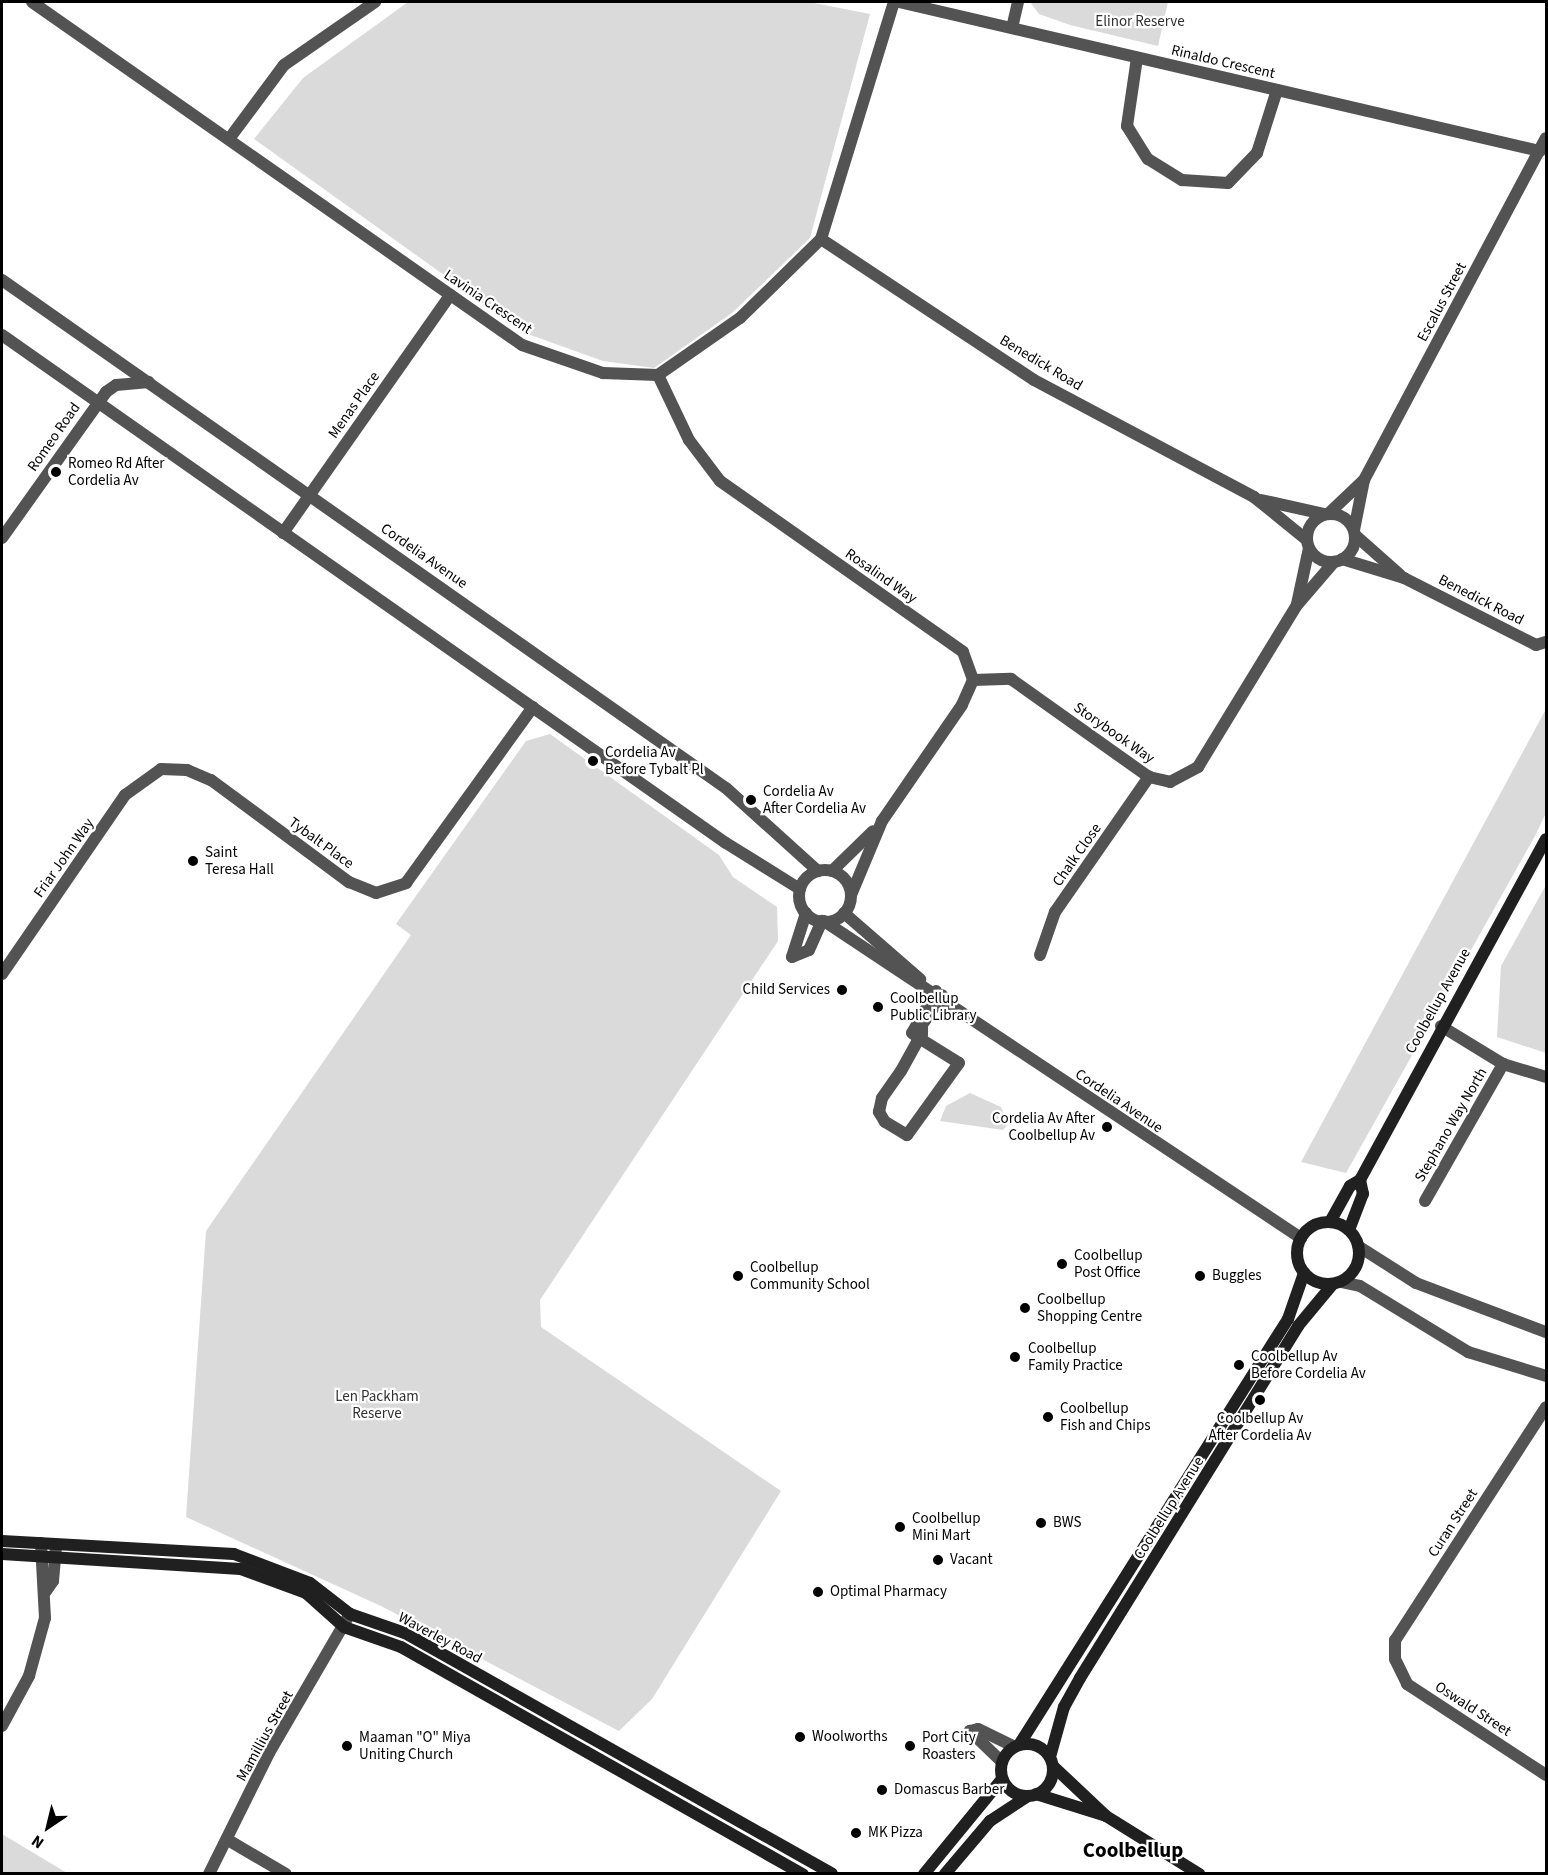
<!DOCTYPE html>
<style>
body{margin:0}
#map{position:relative;width:1548px;height:1875px;overflow:hidden;background:#fff;font-family:"Source Sans 3",sans-serif}
div>[style]{position:absolute}
.green>*{inset:0;background:#dadada}
.street>*{height:12px;margin:-6px;padding:0 6px;transform-origin:6px;border-radius:6px;background:#535353}
.street>.ring{margin:-6px;padding:0;box-sizing:content-box;background:none;border:12px solid #535353;border-radius:50%}
.secondary>*{height:12px;margin:-6px;padding:0 6px;transform-origin:6px;border-radius:6px;background:#202020}
.secondary>.ring{margin:-6px;padding:0;box-sizing:content-box;background:none;border:12px solid #202020;border-radius:50%}
.dots>*{width:16px;height:16px;translate:-50% -50%;box-sizing:border-box;border:3px solid #fff;border-radius:50%}
span{translate:-50% -50%;white-space:nowrap;text-align:center;line-height:1.15;-webkit-text-stroke:4.5px #fff;paint-order:stroke}
.park-label{font-size:15px;color:#313131}
.street-label{font-size:15px;color:#000}
.poi-label{font-size:15px;color:#000}
.left{translate:0 -50%;text-align:left}
.right{translate:-100% -50%;text-align:right}
.district-label{font-size:21px;color:#000;font-weight:700}
.frame{position:absolute;inset:0;border:3px solid #000;pointer-events:none}
.north{position:absolute;left:18px;top:1797px;width:60px;height:60px;-webkit-text-stroke:4px #fff;paint-order:stroke;rotate:215deg;font-size:16px;font-weight:700;line-height:24px;text-align:center;color:#000}
.north::after{content:'';display:block;margin:auto;width:21px;height:27px;background:#000;clip-path:polygon(50% 0,100% 100%,50% 72%,0 100%)}
</style>
<div id="map">
<div class="green">
<i style="clip-path:polygon(408px 2px,809px 2px,870px 14px,810px 238px,732px 313px,654px 368px,603px 361px,525px 333px,254px 139px,303px 78px)"></i>
<i style="clip-path:polygon(1030px 2px,1168px 2px,1158px 46px,1070px 25px,1039px 14px)"></i>
<i style="clip-path:polygon(1546px 709px,1546px 813px,1535px 836px,1346px 1173px,1301px 1162px)"></i>
<i style="clip-path:polygon(550px 734px,719px 855px,733px 877px,777px 907px,778px 941px,540px 1300px,541px 1327px,781px 1491px,652px 1699px,619px 1731px,381px 1606px,186px 1517px,206px 1231px,411px 935px,396px 924px,526px 741px)"></i>
<i style="clip-path:polygon(1546px 885px,1546px 1053px,1497px 1037px,1501px 966px)"></i>
<i style="clip-path:polygon(970px 1093px,1001px 1107px,1008px 1124px,1003px 1130px,940px 1121px,946px 1106px)"></i>
<i style="clip-path:polygon(2px 1834px,67px 1873px,2px 1873px)"></i>
</div>
<div class="street">
<i style="left:32px;top:2px;width:598px;rotate:34.99deg"></i>
<i style="left:522px;top:345px;width:86px;rotate:19.1deg"></i>
<i style="left:603px;top:373px;width:55px;rotate:2.1deg"></i>
<i style="left:658px;top:375px;width:100px;rotate:-34.8deg"></i>
<i style="left:740px;top:318px;width:113px;rotate:-44.3deg"></i>
<i style="left:821px;top:239px;width:248px;rotate:-72.9deg"></i>
<i style="left:899px;top:2px;width:658px;rotate:13.09deg"></i>
<i style="left:1012px;top:28px;width:27px;rotate:-77deg"></i>
<i style="left:1137px;top:58px;width:69px;rotate:98.4deg"></i>
<i style="left:1127px;top:126px;width:39px;rotate:58deg"></i>
<i style="left:1148px;top:159px;width:40px;rotate:32deg"></i>
<i style="left:1182px;top:180px;width:46px;rotate:3.7deg"></i>
<i style="left:1228px;top:183px;width:42px;rotate:-46deg"></i>
<i style="left:1257px;top:153px;width:66px;rotate:-72.4deg"></i>
<i style="left:229px;top:139px;width:92px;rotate:-53.4deg"></i>
<i style="left:284px;top:65px;width:111px;rotate:-34.7deg"></i>
<i style="left:821px;top:239px;width:255px;rotate:33.5deg"></i>
<i style="left:1034px;top:380px;width:249px;rotate:28deg"></i>
<i style="left:1254px;top:497px;width:68px;rotate:39.1deg"></i>
<i style="left:2px;top:280px;width:884px;rotate:35.06deg"></i>
<i style="left:726px;top:788px;width:124px;rotate:42.1deg"></i>
<i style="left:2px;top:335px;width:884px;rotate:35.06deg"></i>
<i style="left:726px;top:843px;width:87px;rotate:31.9deg"></i>
<i style="left:658px;top:375px;width:72px;rotate:64.5deg"></i>
<i style="left:689px;top:440px;width:51px;rotate:52.9deg"></i>
<i style="left:720px;top:481px;width:297px;rotate:35.1deg"></i>
<i style="left:963px;top:652px;width:30px;rotate:70deg"></i>
<i style="left:973px;top:680px;width:27px;rotate:114deg"></i>
<i style="left:962px;top:705px;width:141px;rotate:124.6deg"></i>
<i style="left:882px;top:821px;width:80px;rotate:112.7deg"></i>
<i style="left:1261px;top:500px;width:65px;rotate:12.5deg"></i>
<i style="left:1328px;top:514px;width:50px;rotate:-43.4deg"></i>
<i class="ring" style="left:1307px;top:514px;width:36px;height:36px"></i>
<i style="left:1354px;top:530px;width:51px;rotate:-78.7deg"></i>
<i style="left:1364px;top:480px;width:387px;rotate:-62deg"></i>
<i style="left:283px;top:533px;width:291px;rotate:-54.9deg"></i>
<i style="left:1355px;top:535px;width:60px;rotate:41.6deg"></i>
<i style="left:2px;top:538px;width:179px;rotate:-54.5deg"></i>
<i style="left:106px;top:392px;width:12px;rotate:-35deg"></i>
<i style="left:116px;top:385px;width:33px;rotate:-5deg"></i>
<i style="left:1342px;top:559px;width:65px;rotate:17deg"></i>
<i style="left:1404px;top:578px;width:148px;rotate:26.9deg"></i>
<i style="left:1536px;top:645px;width:10px;rotate:-17deg"></i>
<i style="left:1297px;top:604px;width:57px;rotate:-77.9deg"></i>
<i style="left:973px;top:680px;width:38px;rotate:-2deg"></i>
<i style="left:1011px;top:679px;width:169px;rotate:35.4deg"></i>
<i style="left:1149px;top:777px;width:22px;rotate:13deg"></i>
<i style="left:1170px;top:782px;width:32px;rotate:-28deg"></i>
<i style="left:1198px;top:767px;width:190px;rotate:-58.6deg"></i>
<i style="left:1297px;top:605px;width:57px;rotate:-49.3deg"></i>
<i class="ring" style="left:799px;top:870px;width:40px;height:40px"></i>
<i style="left:832px;top:871px;width:57px;rotate:-44.3deg"></i>
<i style="left:806px;top:913px;width:46px;rotate:107.7deg"></i>
<i style="left:792px;top:957px;width:18px;rotate:-22deg"></i>
<i style="left:809px;top:950px;width:32px;rotate:-66deg"></i>
<i style="left:844px;top:913px;width:101px;rotate:41deg"></i>
<i style="left:824px;top:921px;width:573px;rotate:33.61deg"></i>
<i style="left:1040px;top:955px;width:46px;rotate:-70.8deg"></i>
<i style="left:1055px;top:912px;width:165px;rotate:-55.2deg"></i>
<i style="left:2px;top:974px;width:217px;rotate:-55.5deg"></i>
<i style="left:125px;top:795px;width:44px;rotate:-35.8deg"></i>
<i style="left:161px;top:769px;width:26px;rotate:2deg"></i>
<i style="left:187px;top:770px;width:26px;rotate:23deg"></i>
<i style="left:211px;top:780px;width:172px;rotate:36.5deg"></i>
<i style="left:349px;top:882px;width:29px;rotate:22deg"></i>
<i style="left:376px;top:893px;width:32px;rotate:-18deg"></i>
<i style="left:406px;top:883px;width:217px;rotate:-54.2deg"></i>
<i style="left:936px;top:991px;width:48px;rotate:119.7deg"></i>
<i style="left:912px;top:1033px;width:9px;rotate:36deg"></i>
<i style="left:919px;top:1038px;width:47px;rotate:32deg"></i>
<i style="left:959px;top:1063px;width:89px;rotate:125.8deg"></i>
<i style="left:907px;top:1135px;width:26px;rotate:-149deg"></i>
<i style="left:885px;top:1122px;width:12px;rotate:-121deg"></i>
<i style="left:879px;top:1112px;width:14px;rotate:-78deg"></i>
<i style="left:882px;top:1098px;width:33px;rotate:-55deg"></i>
<i style="left:901px;top:1071px;width:38px;rotate:-61deg"></i>
<i style="left:919px;top:1038px;width:5px;rotate:-53deg"></i>
<i style="left:922px;top:1034px;width:9px;rotate:-90deg"></i>
<i style="left:922px;top:1025px;width:36px;rotate:-56deg"></i>
<i style="left:1441px;top:1026px;width:73px;rotate:31.5deg"></i>
<i style="left:1503px;top:1064px;width:45px;rotate:16.8deg"></i>
<i style="left:1425px;top:1201px;width:158px;rotate:-60.3deg"></i>
<i style="left:1358px;top:1246px;width:69px;rotate:32.5deg"></i>
<i style="left:1416px;top:1283px;width:139px;rotate:20.7deg"></i>
<i style="left:1341px;top:1282px;width:19px;rotate:12deg"></i>
<i style="left:1360px;top:1286px;width:127px;rotate:31.4deg"></i>
<i style="left:1468px;top:1352px;width:82px;rotate:17.1deg"></i>
<i style="left:1546px;top:1407px;width:278px;rotate:122.9deg"></i>
<i style="left:1395px;top:1640px;width:19px;rotate:90deg"></i>
<i style="left:1395px;top:1659px;width:28px;rotate:64deg"></i>
<i style="left:1407px;top:1684px;width:166px;rotate:33.2deg"></i>
<i style="left:46px;top:1591px;width:12px;rotate:-55deg"></i>
<i style="left:53px;top:1581px;width:34px;rotate:-85deg"></i>
<i style="left:2px;top:1726px;width:57px;rotate:-61.6deg"></i>
<i style="left:29px;top:1676px;width:60px;rotate:-74.6deg"></i>
<i style="left:45px;top:1618px;width:75px;rotate:-93.1deg"></i>
<i style="left:1002px;top:1762px;width:45px;rotate:-135.9deg"></i>
<i style="left:970px;top:1731px;width:8px;rotate:-14deg"></i>
<i style="left:978px;top:1729px;width:41px;rotate:25.9deg"></i>
<i style="left:228px;top:1840px;width:67px;rotate:30.4deg"></i>
<i style="left:209px;top:1874px;width:135px;rotate:-63.6deg"></i>
<i style="left:269px;top:1753px;width:161px;rotate:-59.8deg"></i>
</div>
<div class="secondary">
<i class="ring" style="left:1297px;top:1222px;width:50px;height:50px"></i>
<i style="left:1330px;top:1222px;width:41px;rotate:-60.9deg"></i>
<i style="left:1350px;top:1186px;width:12px;rotate:-31deg"></i>
<i style="left:1360px;top:1180px;width:388px;rotate:-61.4deg"></i>
<i style="left:1349px;top:1230px;width:39px;rotate:-69deg"></i>
<i style="left:1363px;top:1194px;width:14px;rotate:-102deg"></i>
<i style="left:2px;top:1541px;width:232px;rotate:3.2deg"></i>
<i style="left:234px;top:1554px;width:81px;rotate:20.9deg"></i>
<i style="left:310px;top:1583px;width:51px;rotate:37.8deg"></i>
<i style="left:350px;top:1614px;width:58px;rotate:19.1deg"></i>
<i style="left:405px;top:1633px;width:490px;rotate:29.4deg"></i>
<i style="left:2px;top:1554px;width:239px;rotate:3.6deg"></i>
<i style="left:241px;top:1569px;width:69px;rotate:20.3deg"></i>
<i style="left:306px;top:1593px;width:51px;rotate:41.8deg"></i>
<i style="left:344px;top:1627px;width:60px;rotate:19.3deg"></i>
<i style="left:401px;top:1647px;width:462px;rotate:29.5deg"></i>
<i class="ring" style="left:1001px;top:1744px;width:40px;height:40px"></i>
<i style="left:1019px;top:1745px;width:504px;rotate:-57.73deg"></i>
<i style="left:1288px;top:1319px;width:49px;rotate:-70.8deg"></i>
<i style="left:1050px;top:1757px;width:52px;rotate:-74.4deg"></i>
<i style="left:1064px;top:1707px;width:33px;rotate:-61deg"></i>
<i style="left:1080px;top:1678px;width:414px;rotate:-58.2deg"></i>
<i style="left:1298px;top:1326px;width:53px;rotate:-50.3deg"></i>
<i style="left:1053px;top:1766px;width:73px;rotate:43.3deg"></i>
<i style="left:1106px;top:1816px;width:110px;rotate:31.9deg"></i>
<i style="left:1036px;top:1794px;width:73px;rotate:17.4deg"></i>
<i style="left:924px;top:1874px;width:123px;rotate:-50.6deg"></i>
<i style="left:945px;top:1874px;width:70px;rotate:-49.7deg"></i>
<i style="left:990px;top:1821px;width:45px;rotate:-33.3deg"></i>
</div>
<div class="dots">
<i style="left:56px;top:472px;background:#000"></i>
<i style="left:593px;top:761px;background:#000"></i>
<i style="left:751px;top:800px;background:#000"></i>
<i style="left:193px;top:861px;background:#000"></i>
<i style="left:842px;top:990px;background:#000"></i>
<i style="left:878px;top:1007px;background:#000"></i>
<i style="left:1107px;top:1127px;background:#000"></i>
<i style="left:1062px;top:1264px;background:#000"></i>
<i style="left:738px;top:1276px;background:#000"></i>
<i style="left:1200px;top:1276px;background:#000"></i>
<i style="left:1025px;top:1308px;background:#000"></i>
<i style="left:1015px;top:1357px;background:#000"></i>
<i style="left:1239px;top:1365px;background:#000"></i>
<i style="left:1260px;top:1400px;background:#000"></i>
<i style="left:1048px;top:1417px;background:#000"></i>
<i style="left:1041px;top:1523px;background:#000"></i>
<i style="left:900px;top:1527px;background:#000"></i>
<i style="left:938px;top:1560px;background:#000"></i>
<i style="left:818px;top:1592px;background:#000"></i>
<i style="left:800px;top:1737px;background:#000"></i>
<i style="left:347px;top:1746px;background:#000"></i>
<i style="left:910px;top:1746px;background:#000"></i>
<i style="left:882px;top:1790px;background:#000"></i>
<i style="left:856px;top:1833px;background:#000"></i>
</div>
<div class="park-label">
<span style="left:1140px;top:22px">Elinor Reserve</span>
<span style="left:377px;top:1405px">Len Packham<br>Reserve</span>
</div>
<div class="street-label">
<span style="left:1223px;top:62px;rotate:13deg">Rinaldo Crescent</span>
<span style="left:488px;top:302px;rotate:34deg">Lavinia Crescent</span>
<span style="left:1442px;top:302px;rotate:-62deg">Escalus Street</span>
<span style="left:1041px;top:363px;rotate:31deg">Benedick Road</span>
<span style="left:354px;top:405px;rotate:-55deg">Menas Place</span>
<span style="left:54px;top:437px;rotate:-55deg">Romeo Road</span>
<span style="left:424px;top:556px;rotate:35deg">Cordelia Avenue</span>
<span style="left:881px;top:576px;rotate:35deg">Rosalind Way</span>
<span style="left:1481px;top:600px;rotate:27deg">Benedick Road</span>
<span style="left:1114px;top:733px;rotate:35deg">Storybook Way</span>
<span style="left:321px;top:843px;rotate:36deg">Tybalt Place</span>
<span style="left:1077px;top:855px;rotate:-55deg">Chalk Close</span>
<span style="left:64px;top:858px;rotate:-55deg">Friar John Way</span>
<span style="left:1438px;top:1001px;rotate:-61deg">Coolbellup Avenue</span>
<span style="left:1119px;top:1101px;rotate:34deg">Cordelia Avenue</span>
<span style="left:1451px;top:1125px;rotate:-60deg">Stephano Way North</span>
<span style="left:1169px;top:1508px;rotate:-58deg">Coolbellup Avenue</span>
<span style="left:1453px;top:1523px;rotate:-57deg">Curan Street</span>
<span style="left:440px;top:1638px;rotate:28deg">Waverley Road</span>
<span style="left:1473px;top:1709px;rotate:33deg">Oswald Street</span>
<span style="left:265px;top:1736px;rotate:-61deg">Mamillius Street</span>
</div>
<div class="poi-label">
<span class="left" style="left:68px;top:472px">Romeo Rd After<br>Cordelia Av</span>
<span class="left" style="left:605px;top:761px">Cordelia Av<br>Before Tybalt Pl</span>
<span class="left" style="left:763px;top:800px">Cordelia Av<br>After Cordelia Av</span>
<span class="left" style="left:205px;top:861px">Saint<br>Teresa Hall</span>
<span class="right" style="left:830px;top:990px">Child Services</span>
<span class="left" style="left:890px;top:1007px">Coolbellup<br>Public Library</span>
<span class="right" style="left:1095px;top:1127px">Cordelia Av After<br>Coolbellup Av</span>
<span class="left" style="left:1074px;top:1264px">Coolbellup<br>Post Office</span>
<span class="left" style="left:750px;top:1276px">Coolbellup<br>Community School</span>
<span class="left" style="left:1212px;top:1276px">Buggles</span>
<span class="left" style="left:1037px;top:1308px">Coolbellup<br>Shopping Centre</span>
<span class="left" style="left:1028px;top:1357px">Coolbellup<br>Family Practice</span>
<span class="left" style="left:1251px;top:1365px">Coolbellup Av<br>Before Cordelia Av</span>
<span class="left" style="left:1060px;top:1417px">Coolbellup<br>Fish and Chips</span>
<span style="left:1260px;top:1427px">Coolbellup Av<br>After Cordelia Av</span>
<span class="left" style="left:912px;top:1527px">Coolbellup<br>Mini Mart</span>
<span class="left" style="left:1053px;top:1523px">BWS</span>
<span class="left" style="left:950px;top:1560px">Vacant</span>
<span class="left" style="left:830px;top:1592px">Optimal Pharmacy</span>
<span class="left" style="left:359px;top:1746px">Maaman "O" Miya<br>Uniting Church</span>
<span class="left" style="left:812px;top:1737px">Woolworths</span>
<span class="left" style="left:922px;top:1746px">Port City<br>Roasters</span>
<span class="left" style="left:894px;top:1790px">Domascus Barber</span>
<span class="left" style="left:868px;top:1833px">MK Pizza</span>
</div>
<div class="district-label">
<span style="left:1133px;top:1850px">Coolbellup</span>
</div>
<div class="frame"></div>
<div class="north">N</div>
</div>
